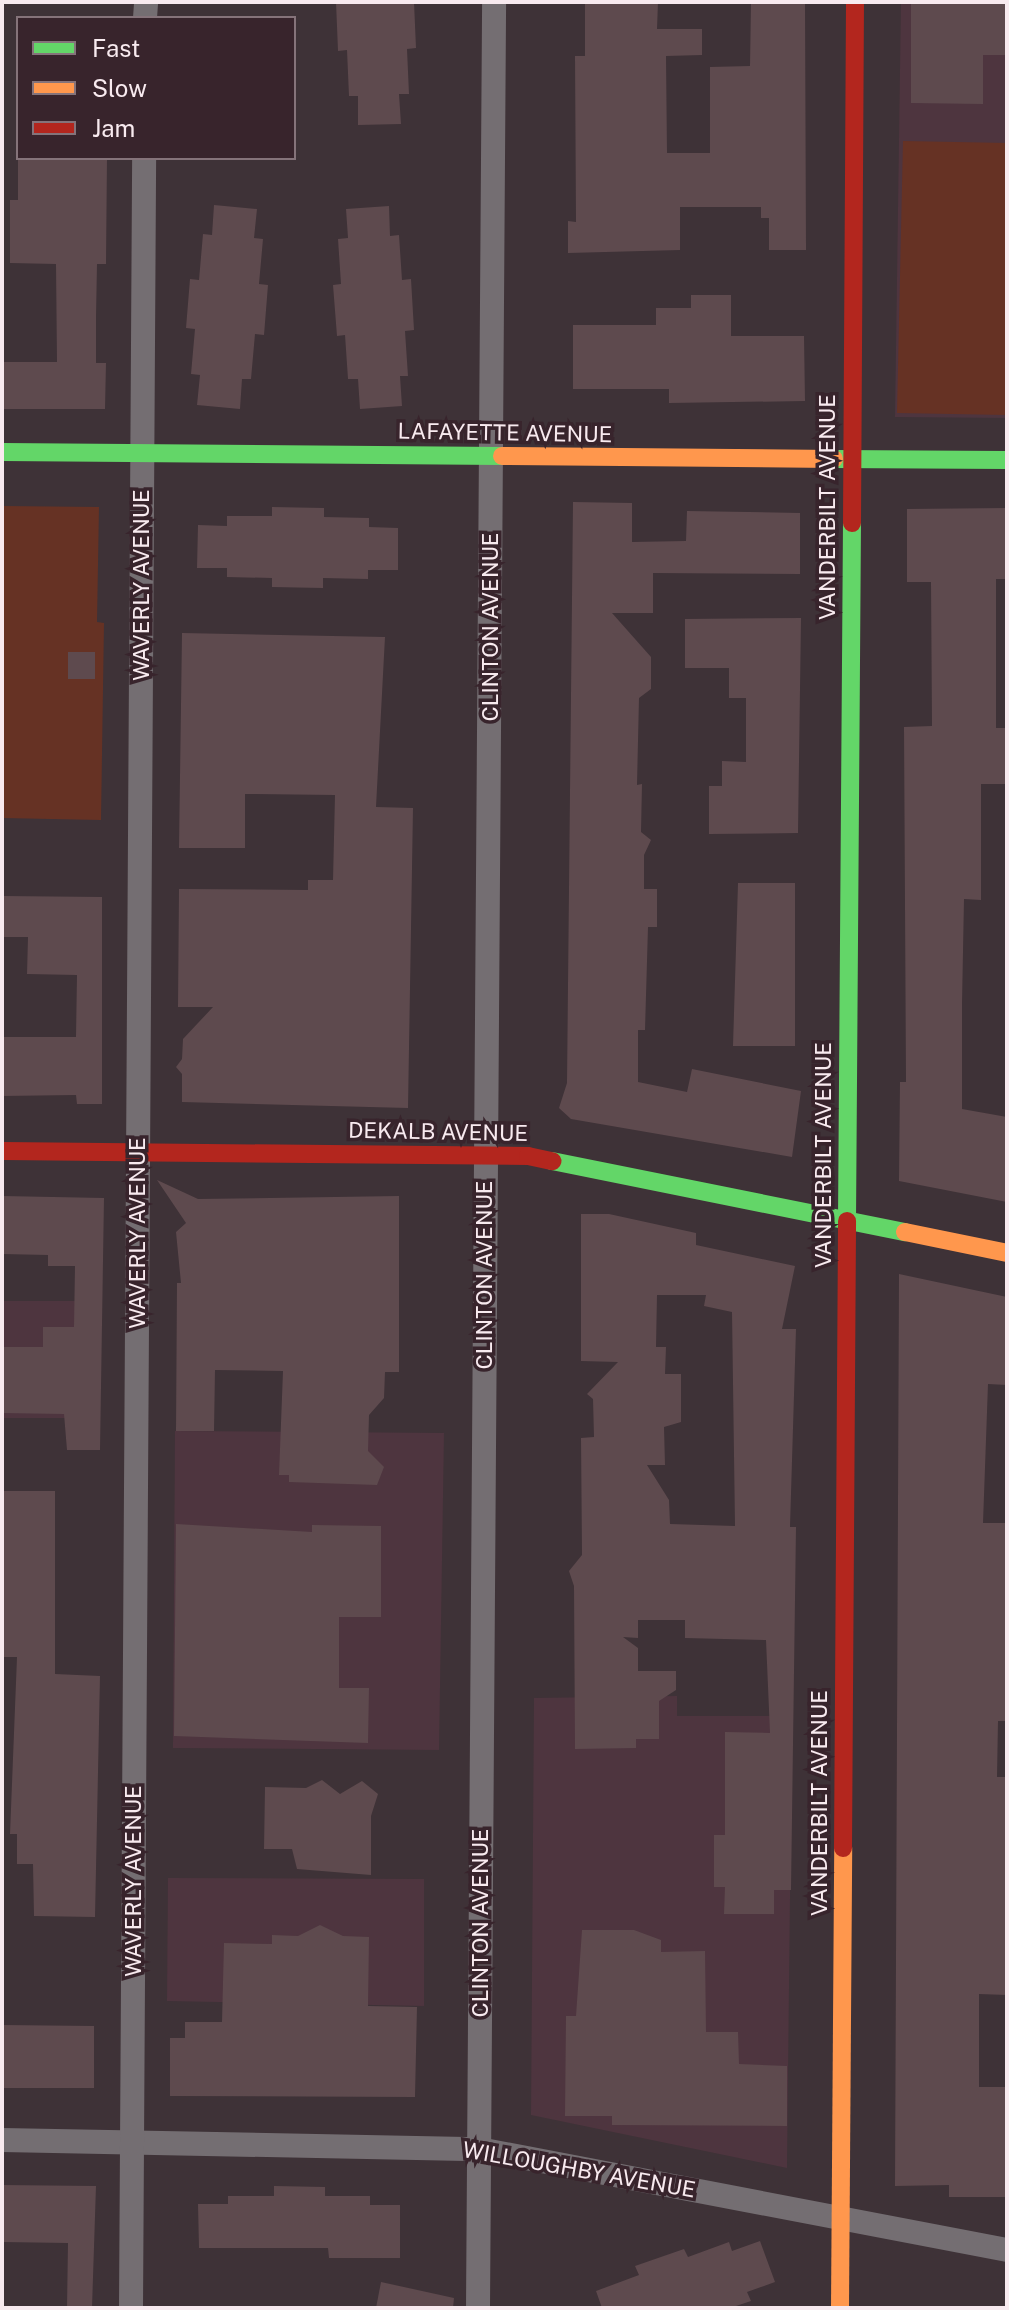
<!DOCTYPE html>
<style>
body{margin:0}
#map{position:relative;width:1009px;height:2310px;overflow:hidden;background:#3e3237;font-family:"Public Sans",sans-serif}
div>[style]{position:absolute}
.built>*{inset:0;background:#4e353f}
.green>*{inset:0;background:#663224}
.building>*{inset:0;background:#5e4a4e}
.street>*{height:24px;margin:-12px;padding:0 12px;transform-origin:12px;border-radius:12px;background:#746e72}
.fast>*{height:18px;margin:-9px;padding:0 9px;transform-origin:9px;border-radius:9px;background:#63d668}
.slow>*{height:18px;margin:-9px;padding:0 9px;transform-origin:9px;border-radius:9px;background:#ff974d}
.jam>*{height:18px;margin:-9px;padding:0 9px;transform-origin:9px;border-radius:9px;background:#b3261e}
span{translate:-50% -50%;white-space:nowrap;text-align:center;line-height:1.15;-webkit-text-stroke:7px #38242c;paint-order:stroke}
.street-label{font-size:22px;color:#f8eaef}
.frame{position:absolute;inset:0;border:4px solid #f8eaef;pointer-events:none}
.legend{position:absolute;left:16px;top:16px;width:280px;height:144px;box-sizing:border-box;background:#38242c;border:2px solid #85737a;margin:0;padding:10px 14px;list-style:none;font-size:24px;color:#f8eaef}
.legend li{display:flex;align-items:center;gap:16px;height:40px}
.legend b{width:40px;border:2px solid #85737a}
</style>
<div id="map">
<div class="built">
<i style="clip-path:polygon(901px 2px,1007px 2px,1007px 418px,895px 417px)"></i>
<i style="clip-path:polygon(2px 1301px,100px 1301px,100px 1418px,2px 1418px)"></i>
<i style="clip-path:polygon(175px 1431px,444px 1433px,439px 1750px,173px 1748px)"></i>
<i style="clip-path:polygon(677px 1696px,677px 1716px,792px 1716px,787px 2168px,531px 2115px,534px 1698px)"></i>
<i style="clip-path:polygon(168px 1878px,424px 1879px,424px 2006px,167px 2001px)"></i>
</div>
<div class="green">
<i style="clip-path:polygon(903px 141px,1007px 143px,1007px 415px,897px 413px)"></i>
<i style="clip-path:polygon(2px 506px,99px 507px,97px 622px,104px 623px,101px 820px,2px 818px)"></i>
</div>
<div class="building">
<i style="clip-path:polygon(336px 2px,414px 2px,416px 48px,407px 49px,409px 94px,399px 94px,401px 124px,358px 125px,358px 96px,349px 96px,347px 50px,338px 51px)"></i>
<i style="clip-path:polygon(585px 2px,658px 2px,657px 29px,702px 29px,702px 55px,666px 56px,667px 153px,710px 153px,710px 67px,750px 66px,751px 2px,805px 2px,806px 250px,769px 250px,769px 218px,761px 218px,761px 207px,680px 207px,680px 250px,568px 253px,568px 221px,576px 222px,575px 56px,585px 56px)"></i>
<i style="clip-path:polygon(911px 2px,1007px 2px,1007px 55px,983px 55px,983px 104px,911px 103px)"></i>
<i style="clip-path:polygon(18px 158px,107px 158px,106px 264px,97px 264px,96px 317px,96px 363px,106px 363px,105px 409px,2px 409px,2px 362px,57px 362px,56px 264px,10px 263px,10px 200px,18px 200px)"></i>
<i style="clip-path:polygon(214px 205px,257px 209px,254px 238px,263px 239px,259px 284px,268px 285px,264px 335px,255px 334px,251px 379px,242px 379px,240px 409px,197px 405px,200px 375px,191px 374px,195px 329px,186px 328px,190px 279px,199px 280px,203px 234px,212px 235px)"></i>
<i style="clip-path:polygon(389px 206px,390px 236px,399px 235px,402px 280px,411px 279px,414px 330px,405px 331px,408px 376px,400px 376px,402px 406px,360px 409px,358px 379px,348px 379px,345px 335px,337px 336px,333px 285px,341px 284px,338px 239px,348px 238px,346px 209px)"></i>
<i style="clip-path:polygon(691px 295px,731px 295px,731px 336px,804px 336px,805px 401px,669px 403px,669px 389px,573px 389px,573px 325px,656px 325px,656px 308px,691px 308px)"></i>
<i style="clip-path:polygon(573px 502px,632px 503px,632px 542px,686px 541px,687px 511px,800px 513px,800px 574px,653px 573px,653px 613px,612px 613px,651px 657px,651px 689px,639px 698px,637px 785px,642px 784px,641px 832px,651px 840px,644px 855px,644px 889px,657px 889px,657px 927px,648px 927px,645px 1030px,638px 1030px,638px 1082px,687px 1092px,692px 1069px,801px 1091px,792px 1157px,571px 1119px,559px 1108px,567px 1083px)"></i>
<i style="clip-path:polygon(272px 507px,324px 508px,324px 517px,369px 518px,369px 527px,398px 528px,398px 570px,368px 570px,368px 579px,323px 578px,323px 588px,272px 587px,272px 578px,227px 577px,227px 568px,197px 568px,198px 525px,227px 526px,227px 516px,272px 516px)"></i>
<i style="clip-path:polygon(1007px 508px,1007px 579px,996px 579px,996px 728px,1007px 728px,1007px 784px,981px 784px,981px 900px,964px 899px,962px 1004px,962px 1109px,1007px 1117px,1007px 1202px,899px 1181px,900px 1082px,906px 1082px,904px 727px,932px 726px,931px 582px,907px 582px,907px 509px)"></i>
<i style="clip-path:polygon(801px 618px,798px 833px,709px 834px,709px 786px,722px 786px,722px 761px,746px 762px,746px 698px,729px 698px,729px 668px,685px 668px,685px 619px)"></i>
<i style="clip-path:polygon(182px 633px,385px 637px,376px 807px,413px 808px,408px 1108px,182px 1102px,182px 1074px,176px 1067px,182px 1059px,183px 1039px,213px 1007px,178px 1007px,179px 889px,308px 890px,308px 880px,333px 880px,335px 795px,245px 794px,245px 848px,179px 848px)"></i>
<i style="clip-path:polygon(68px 652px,95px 652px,95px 679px,68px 679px)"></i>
<i style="clip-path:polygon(738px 883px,795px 883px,795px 1046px,733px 1046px)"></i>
<i style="clip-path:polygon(3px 896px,102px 897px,102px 1104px,77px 1104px,76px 1095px,2px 1096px,2px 1037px,76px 1037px,77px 975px,27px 974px,28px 937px,3px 937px)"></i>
<i style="clip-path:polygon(157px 1180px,198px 1199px,399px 1196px,399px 1372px,385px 1372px,384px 1398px,369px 1415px,368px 1451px,384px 1467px,377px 1485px,289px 1482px,289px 1475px,279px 1475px,283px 1371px,215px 1370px,214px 1431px,176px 1431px,177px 1283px,181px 1283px,176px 1232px,186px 1223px)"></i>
<i style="clip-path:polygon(2px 1196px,104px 1198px,100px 1450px,67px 1450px,64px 1414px,2px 1413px,2px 1347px,43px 1347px,43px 1327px,74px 1327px,75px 1266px,48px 1266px,48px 1255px,2px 1254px)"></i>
<i style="clip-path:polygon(evenodd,581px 1214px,609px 1214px,696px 1233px,696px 1245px,795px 1266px,782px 1329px,796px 1329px,790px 1527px,796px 1527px,791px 1890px,774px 1890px,774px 1914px,724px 1914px,725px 1887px,714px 1887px,714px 1835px,725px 1835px,725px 1732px,770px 1733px,766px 1640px,685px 1638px,685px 1620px,638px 1620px,638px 1638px,623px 1637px,638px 1648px,638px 1671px,676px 1671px,676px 1690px,659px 1701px,659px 1739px,636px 1739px,636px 1748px,575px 1749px,574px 1586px,569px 1571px,582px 1555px,581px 1438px,594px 1437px,593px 1399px,587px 1394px,618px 1362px,581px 1361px,581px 1214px,657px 1295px,706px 1295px,704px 1306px,732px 1312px,735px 1526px,670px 1524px,669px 1500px,647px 1465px,665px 1465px,664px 1427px,681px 1422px,681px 1374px,665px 1374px,666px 1347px,656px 1347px,657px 1295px)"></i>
<i style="clip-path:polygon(899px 1274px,1007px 1297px,1007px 1385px,988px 1384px,983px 1523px,1007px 1523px,1007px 1721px,998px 1721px,997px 1777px,1007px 1777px,1007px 1995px,979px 1994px,979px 2087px,1007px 2087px,1007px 2197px,949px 2197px,949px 2185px,895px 2186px)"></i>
<i style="clip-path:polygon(2px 1491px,55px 1491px,55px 1674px,100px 1676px,95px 1917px,34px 1916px,33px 1864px,17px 1864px,17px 1834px,10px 1834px,17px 1657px,2px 1657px)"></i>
<i style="clip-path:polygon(176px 1524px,312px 1532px,312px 1525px,381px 1526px,381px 1617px,339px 1617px,339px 1688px,369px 1688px,368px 1743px,174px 1736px)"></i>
<i style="clip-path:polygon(322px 1780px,340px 1794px,362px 1781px,378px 1794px,371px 1816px,371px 1875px,297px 1869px,292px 1849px,264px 1849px,265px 1787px,306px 1788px)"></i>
<i style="clip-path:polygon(320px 1925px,343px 1936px,369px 1937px,368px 2006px,417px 2007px,415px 2097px,170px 2096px,170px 2038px,185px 2038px,185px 2022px,222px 2022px,224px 1943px,272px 1944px,272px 1935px,298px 1936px)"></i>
<i style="clip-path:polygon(582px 1930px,634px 1930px,661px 1940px,661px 1952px,705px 1951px,706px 2032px,738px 2032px,739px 2064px,787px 2066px,787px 2126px,612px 2125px,612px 2116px,565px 2116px,566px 2016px,576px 2016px)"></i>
<i style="clip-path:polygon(2px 2025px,94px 2026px,94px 2088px,2px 2088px)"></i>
<i style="clip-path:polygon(2px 2185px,96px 2186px,92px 2308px,67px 2308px,68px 2243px,2px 2242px)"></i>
<i style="clip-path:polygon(274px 2186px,325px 2187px,325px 2196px,370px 2196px,370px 2205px,400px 2205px,400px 2258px,329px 2258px,328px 2248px,199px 2248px,198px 2204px,228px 2204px,228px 2196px,274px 2196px)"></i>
<i style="clip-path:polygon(760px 2241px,775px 2282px,747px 2292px,751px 2301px,730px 2308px,602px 2308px,596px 2291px,639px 2275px,635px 2266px,684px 2249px,688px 2257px,729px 2242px,732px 2251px)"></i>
<i style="clip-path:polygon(381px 2282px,454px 2298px,453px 2308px,376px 2308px)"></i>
</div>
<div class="street">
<i style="left:145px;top:18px;width:16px;rotate:-86deg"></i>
<i style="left:2px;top:2140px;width:477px;rotate:1.1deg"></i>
<i style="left:479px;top:2149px;width:538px;rotate:10.83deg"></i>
<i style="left:131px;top:2308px;width:2150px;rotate:-89.65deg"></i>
<i style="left:478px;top:2308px;width:2306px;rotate:-89.6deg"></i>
</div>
<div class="fast">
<i style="left:2px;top:452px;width:500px;rotate:0.46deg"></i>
<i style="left:834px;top:459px;width:173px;rotate:0.3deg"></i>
<i style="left:552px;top:1161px;width:360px;rotate:11.4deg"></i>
<i style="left:847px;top:1221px;width:698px;rotate:-89.59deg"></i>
</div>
<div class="slow">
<i style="left:502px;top:456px;width:332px;rotate:0.5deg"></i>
<i style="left:905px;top:1232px;width:104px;rotate:11.6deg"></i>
<i style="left:840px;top:2308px;width:460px;rotate:-89.6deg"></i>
</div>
<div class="jam">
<i style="left:852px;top:523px;width:521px;rotate:-89.67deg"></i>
<i style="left:2px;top:1151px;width:526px;rotate:0.54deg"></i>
<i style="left:528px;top:1156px;width:25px;rotate:12deg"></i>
<i style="left:843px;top:1848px;width:627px;rotate:-89.63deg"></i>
</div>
<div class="street-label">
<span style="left:505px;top:433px;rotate:1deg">LAFAYETTE AVENUE</span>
<span style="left:828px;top:507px;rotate:-90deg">VANDERBILT AVENUE</span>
<span style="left:142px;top:585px;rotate:-90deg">WAVERLY AVENUE</span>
<span style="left:491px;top:627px;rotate:-90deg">CLINTON AVENUE</span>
<span style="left:438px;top:1132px;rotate:1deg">DEKALB AVENUE</span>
<span style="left:824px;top:1155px;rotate:-90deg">VANDERBILT AVENUE</span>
<span style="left:138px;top:1233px;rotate:-90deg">WAVERLY AVENUE</span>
<span style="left:485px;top:1275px;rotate:-90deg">CLINTON AVENUE</span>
<span style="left:820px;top:1803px;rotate:-90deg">VANDERBILT AVENUE</span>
<span style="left:134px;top:1881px;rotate:-90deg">WAVERLY AVENUE</span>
<span style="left:481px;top:1923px;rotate:-90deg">CLINTON AVENUE</span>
<span style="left:579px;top:2170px;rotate:10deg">WILLOUGHBY AVENUE</span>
</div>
<div class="frame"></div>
<ul class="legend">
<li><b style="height:10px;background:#63d668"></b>Fast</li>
<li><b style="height:10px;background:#ff974d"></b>Slow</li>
<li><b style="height:10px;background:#b3261e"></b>Jam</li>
</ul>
</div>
